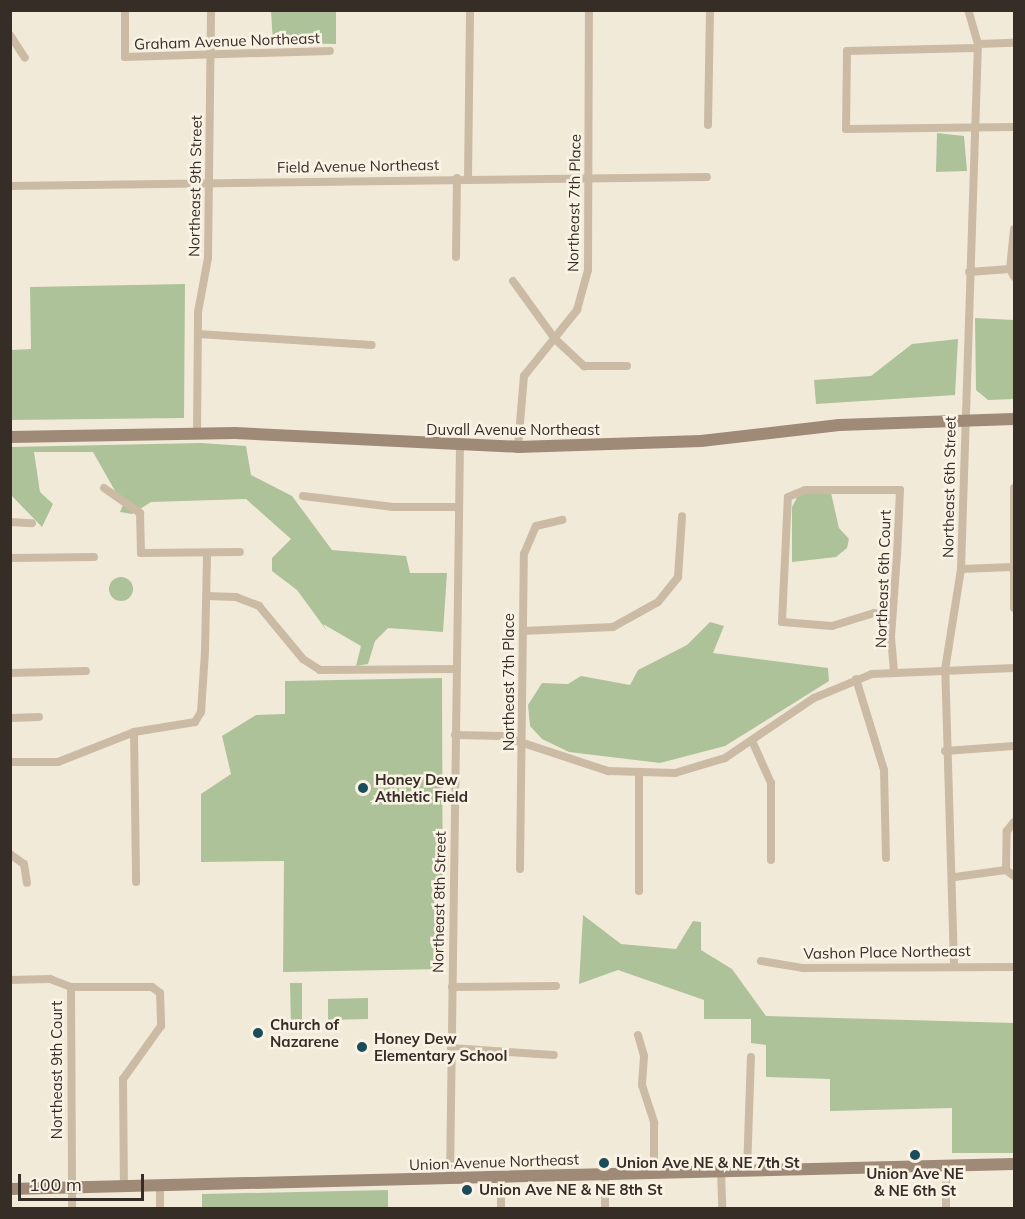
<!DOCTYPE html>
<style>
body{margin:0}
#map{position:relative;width:1025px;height:1219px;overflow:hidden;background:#f2ead9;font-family:Mulish,sans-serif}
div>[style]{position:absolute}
.green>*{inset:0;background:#aec299}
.round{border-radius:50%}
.street>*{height:8px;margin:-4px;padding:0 4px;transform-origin:4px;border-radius:4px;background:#cbbba5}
.secondary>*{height:12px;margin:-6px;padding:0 6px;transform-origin:6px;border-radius:6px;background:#9e8a76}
.dots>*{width:16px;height:16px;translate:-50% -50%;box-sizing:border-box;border:3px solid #faf3e5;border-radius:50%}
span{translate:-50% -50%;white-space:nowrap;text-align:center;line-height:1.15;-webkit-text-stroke:5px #faf3e5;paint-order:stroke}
.street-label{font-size:15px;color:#362d26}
.poi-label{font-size:15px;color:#362d26;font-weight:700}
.left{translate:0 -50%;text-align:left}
.frame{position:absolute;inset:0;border:12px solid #362d26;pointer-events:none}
.scale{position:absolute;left:18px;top:1174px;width:126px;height:27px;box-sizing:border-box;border:3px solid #362d26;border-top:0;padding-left:8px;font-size:18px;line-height:21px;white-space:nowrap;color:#362d26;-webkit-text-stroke:4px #faf3e5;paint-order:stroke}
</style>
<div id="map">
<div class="green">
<i style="clip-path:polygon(271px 11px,336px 11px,336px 44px,273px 43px)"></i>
<i style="clip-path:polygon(937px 133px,964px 136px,967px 171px,936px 172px)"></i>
<i style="clip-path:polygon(185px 284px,184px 418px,11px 420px,11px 350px,31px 349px,30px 287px)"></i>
<i style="clip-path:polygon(975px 318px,1014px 320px,1014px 399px,988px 400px,976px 390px)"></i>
<i style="clip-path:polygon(958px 339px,955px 395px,816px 404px,814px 380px,871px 376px,912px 344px)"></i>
<i style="clip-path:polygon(201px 443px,246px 446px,251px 475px,292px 496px,332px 550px,406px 556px,410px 573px,447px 573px,443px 632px,388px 628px,375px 641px,368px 664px,356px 666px,361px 646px,323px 624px,327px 631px,297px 590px,272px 571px,272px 558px,291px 539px,246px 499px,151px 502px,132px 514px,120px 512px,123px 505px,93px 452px,34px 452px,40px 492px,53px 504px,42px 527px,11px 495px,10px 447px)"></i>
<i style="clip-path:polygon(831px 493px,839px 528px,849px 539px,847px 548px,836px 557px,792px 562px,792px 507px,799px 494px)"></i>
<i class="round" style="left:109px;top:577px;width:24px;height:24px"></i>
<i style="clip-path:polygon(710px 622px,724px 626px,713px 653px,828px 668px,829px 681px,725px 746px,660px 763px,569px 752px,542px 739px,530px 726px,528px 705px,542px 683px,568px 684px,581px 676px,630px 685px,638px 670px,687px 645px)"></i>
<i style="clip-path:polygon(442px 678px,443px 969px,283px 972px,284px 861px,201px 862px,201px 794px,231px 774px,222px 736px,256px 715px,285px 714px,285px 681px)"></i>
<i style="clip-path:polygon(583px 915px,621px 944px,676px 949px,693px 921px,701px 922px,701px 950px,732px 969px,766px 1016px,1014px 1023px,1013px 1153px,952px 1153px,952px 1108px,830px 1111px,830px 1079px,766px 1077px,766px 1045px,751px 1043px,751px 1019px,704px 1019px,704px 1000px,618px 970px,579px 984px)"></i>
<i style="clip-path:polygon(290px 983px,302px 983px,302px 1024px,291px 1025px)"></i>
<i style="clip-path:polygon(368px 998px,368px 1019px,328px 1020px,328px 999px)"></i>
<i style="clip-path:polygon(388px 1190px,388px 1208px,202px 1208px,202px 1194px)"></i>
</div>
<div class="street">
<i style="left:125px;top:10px;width:47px;rotate:90deg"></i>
<i style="left:125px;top:57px;width:205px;rotate:-1.7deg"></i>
<i style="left:10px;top:35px;width:27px;rotate:57deg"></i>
<i style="left:978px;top:44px;width:36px;rotate:-2deg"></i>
<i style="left:976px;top:48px;width:129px;rotate:178.7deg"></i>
<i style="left:847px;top:51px;width:78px;rotate:90.7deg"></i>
<i style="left:846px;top:129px;width:168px;rotate:-0.7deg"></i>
<i style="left:708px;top:125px;width:115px;rotate:-89deg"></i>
<i style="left:468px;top:178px;width:168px;rotate:-89.3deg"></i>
<i style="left:10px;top:186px;width:697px;rotate:-0.74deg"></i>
<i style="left:456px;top:257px;width:79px;rotate:-89.3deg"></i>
<i style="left:1010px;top:269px;width:40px;rotate:-84.3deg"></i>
<i style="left:1010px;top:269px;width:9px;rotate:63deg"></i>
<i style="left:969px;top:272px;width:41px;rotate:-4.2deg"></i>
<i style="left:513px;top:281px;width:72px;rotate:54.1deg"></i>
<i style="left:555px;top:339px;width:40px;rotate:43deg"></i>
<i style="left:584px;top:366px;width:43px"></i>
<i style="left:198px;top:334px;width:174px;rotate:3.6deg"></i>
<i style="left:197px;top:434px;width:122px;rotate:-89.5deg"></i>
<i style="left:198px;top:312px;width:55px;rotate:-79.5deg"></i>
<i style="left:208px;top:258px;width:248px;rotate:-89.3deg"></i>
<i style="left:518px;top:447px;width:71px;rotate:-85.2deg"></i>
<i style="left:524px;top:376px;width:85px;rotate:-51.2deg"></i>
<i style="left:577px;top:310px;width:41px;rotate:-74.6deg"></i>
<i style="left:588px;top:270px;width:260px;rotate:-89.8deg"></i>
<i style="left:104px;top:488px;width:44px;rotate:34.8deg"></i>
<i style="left:140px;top:513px;width:40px;rotate:88.6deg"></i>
<i style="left:141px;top:553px;width:99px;rotate:-0.6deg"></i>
<i style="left:1014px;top:488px;width:120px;rotate:90deg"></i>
<i style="left:303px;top:496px;width:91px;rotate:7deg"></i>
<i style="left:393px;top:507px;width:66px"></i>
<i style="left:10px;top:522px;width:22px;rotate:3deg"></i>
<i style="left:10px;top:558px;width:84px;rotate:-0.7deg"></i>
<i style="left:961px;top:569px;width:52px;rotate:-2.2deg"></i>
<i style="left:207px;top:596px;width:29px;rotate:2deg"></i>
<i style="left:236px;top:597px;width:25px;rotate:21deg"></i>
<i style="left:259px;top:606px;width:69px;rotate:50.3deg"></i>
<i style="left:303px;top:659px;width:20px;rotate:33deg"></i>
<i style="left:320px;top:670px;width:136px;rotate:-0.4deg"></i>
<i style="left:892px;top:616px;width:18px;rotate:-171deg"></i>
<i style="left:874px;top:613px;width:44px;rotate:162.8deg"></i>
<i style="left:832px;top:626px;width:50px;rotate:-175.4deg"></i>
<i style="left:782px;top:622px;width:125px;rotate:-87.3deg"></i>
<i style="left:788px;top:497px;width:18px;rotate:-22deg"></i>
<i style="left:805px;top:490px;width:95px"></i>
<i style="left:900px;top:490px;width:65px;rotate:92.6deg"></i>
<i style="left:897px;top:555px;width:82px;rotate:94.2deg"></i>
<i style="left:891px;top:637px;width:33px;rotate:85deg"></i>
<i style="left:523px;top:631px;width:90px;rotate:-2.5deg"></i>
<i style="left:613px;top:627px;width:51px;rotate:-29.1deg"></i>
<i style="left:658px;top:602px;width:32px;rotate:-51deg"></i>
<i style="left:678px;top:577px;width:61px;rotate:-86.2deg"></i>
<i style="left:10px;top:673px;width:76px;rotate:-1.5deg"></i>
<i style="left:856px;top:679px;width:95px;rotate:72.9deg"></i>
<i style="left:884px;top:770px;width:88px;rotate:88.7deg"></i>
<i style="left:10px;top:718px;width:29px;rotate:-2deg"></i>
<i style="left:134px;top:732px;width:150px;rotate:89.2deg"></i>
<i style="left:455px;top:735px;width:47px;rotate:1.2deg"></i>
<i style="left:502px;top:736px;width:112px;rotate:18.3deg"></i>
<i style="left:608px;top:771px;width:67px;rotate:1.7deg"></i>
<i style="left:675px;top:773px;width:52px;rotate:-16.7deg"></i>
<i style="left:725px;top:758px;width:107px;rotate:-34deg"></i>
<i style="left:814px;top:698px;width:63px;rotate:-22.5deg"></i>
<i style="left:872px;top:674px;width:142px;rotate:-2.4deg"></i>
<i style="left:753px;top:743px;width:44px;rotate:65.8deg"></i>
<i style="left:771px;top:783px;width:77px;rotate:90deg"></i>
<i style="left:945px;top:751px;width:69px;rotate:-4.1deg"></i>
<i style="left:10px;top:762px;width:48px"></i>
<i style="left:58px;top:762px;width:82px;rotate:-21.5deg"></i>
<i style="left:134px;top:732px;width:62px;rotate:-9.3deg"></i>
<i style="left:195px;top:722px;width:12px;rotate:-59deg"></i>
<i style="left:201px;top:712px;width:61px;rotate:-86.2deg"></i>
<i style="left:205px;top:651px;width:98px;rotate:-88.8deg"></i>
<i style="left:639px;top:773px;width:118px;rotate:90deg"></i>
<i style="left:10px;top:854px;width:17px;rotate:36deg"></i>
<i style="left:24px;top:864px;width:19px;rotate:81deg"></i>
<i style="left:520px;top:869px;width:315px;rotate:-89.3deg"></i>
<i style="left:524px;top:554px;width:30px;rotate:-67deg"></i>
<i style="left:536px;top:526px;width:27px;rotate:-13deg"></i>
<i style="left:1006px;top:870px;width:39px;rotate:-89deg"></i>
<i style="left:1007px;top:831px;width:11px;rotate:-52deg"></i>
<i style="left:955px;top:877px;width:51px;rotate:-7.8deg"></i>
<i style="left:1006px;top:870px;width:10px;rotate:37deg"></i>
<i style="left:761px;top:961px;width:43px;rotate:9.5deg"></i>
<i style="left:803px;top:968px;width:211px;rotate:-0.3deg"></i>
<i style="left:954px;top:965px;width:295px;rotate:-91.7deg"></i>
<i style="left:945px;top:670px;width:102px;rotate:-81deg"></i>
<i style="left:961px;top:569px;width:525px;rotate:-88.15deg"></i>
<i style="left:978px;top:44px;width:35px;rotate:-106deg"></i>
<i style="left:10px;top:980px;width:40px;rotate:-1.4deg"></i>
<i style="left:50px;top:979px;width:22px;rotate:21deg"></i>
<i style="left:71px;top:987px;width:81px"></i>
<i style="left:152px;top:987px;width:10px;rotate:37deg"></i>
<i style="left:160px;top:993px;width:33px;rotate:88deg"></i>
<i style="left:161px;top:1026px;width:65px;rotate:125.6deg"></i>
<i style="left:123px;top:1079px;width:108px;rotate:89.5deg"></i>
<i style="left:71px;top:987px;width:221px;rotate:89.7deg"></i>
<i style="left:452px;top:987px;width:104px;rotate:-0.6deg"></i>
<i style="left:638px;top:1035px;width:22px;rotate:74deg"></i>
<i style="left:644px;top:1056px;width:29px;rotate:94deg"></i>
<i style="left:642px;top:1085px;width:40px;rotate:72deg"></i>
<i style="left:654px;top:1123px;width:50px;rotate:90deg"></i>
<i style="left:451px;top:1048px;width:103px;rotate:3.9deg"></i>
<i style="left:946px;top:1165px;width:43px;rotate:90deg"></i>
<i style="left:747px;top:1170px;width:113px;rotate:-88deg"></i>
<i style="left:721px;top:1171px;width:37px;rotate:88deg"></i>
<i style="left:605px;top:1174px;width:34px;rotate:90deg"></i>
<i style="left:501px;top:1177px;width:31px;rotate:90deg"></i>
<i style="left:450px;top:1178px;width:732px;rotate:-89.22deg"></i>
<i style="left:160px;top:1186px;width:22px;rotate:90deg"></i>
</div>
<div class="secondary">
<i style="left:10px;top:437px;width:225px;rotate:-1deg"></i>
<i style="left:235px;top:433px;width:283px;rotate:2.8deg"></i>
<i style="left:518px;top:447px;width:183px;rotate:-1.9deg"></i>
<i style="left:701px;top:441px;width:139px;rotate:-6.6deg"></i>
<i style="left:839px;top:425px;width:175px;rotate:-2deg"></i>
<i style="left:10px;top:1189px;width:1004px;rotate:-1.43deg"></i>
</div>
<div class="dots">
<i style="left:363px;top:788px;background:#1a4c59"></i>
<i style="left:258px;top:1033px;background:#1a4c59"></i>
<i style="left:362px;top:1047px;background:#1a4c59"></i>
<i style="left:915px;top:1155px;background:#1a4c59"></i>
<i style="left:604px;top:1163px;background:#1a4c59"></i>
<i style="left:467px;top:1190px;background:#1a4c59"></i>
</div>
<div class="street-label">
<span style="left:227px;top:41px;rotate:-2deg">Graham Avenue Northeast</span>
<span style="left:358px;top:166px;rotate:-1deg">Field Avenue Northeast</span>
<span style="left:195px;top:186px;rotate:-89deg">Northeast 9th Street</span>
<span style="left:574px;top:203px;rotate:-89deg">Northeast 7th Place</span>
<span style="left:513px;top:430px">Duvall Avenue Northeast</span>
<span style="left:949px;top:487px;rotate:-89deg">Northeast 6th Street</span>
<span style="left:883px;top:579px;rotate:-88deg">Northeast 6th Court</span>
<span style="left:509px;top:682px;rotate:-90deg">Northeast 7th Place</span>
<span style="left:439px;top:902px;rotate:-89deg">Northeast 8th Street</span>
<span style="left:887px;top:952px;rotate:-1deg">Vashon Place Northeast</span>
<span style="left:57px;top:1070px;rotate:-90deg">Northeast 9th Court</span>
<span style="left:494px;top:1162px;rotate:-2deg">Union Avenue Northeast</span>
</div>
<div class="poi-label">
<span class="left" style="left:375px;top:788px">Honey Dew<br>Athletic Field</span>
<span class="left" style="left:270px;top:1033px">Church of<br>Nazarene</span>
<span class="left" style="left:374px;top:1047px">Honey Dew<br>Elementary School</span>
<span class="left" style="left:616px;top:1163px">Union Ave NE &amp; NE 7th St</span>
<span style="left:915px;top:1182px">Union Ave NE<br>&amp; NE 6th St</span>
<span class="left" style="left:479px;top:1190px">Union Ave NE &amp; NE 8th St</span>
</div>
<div class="frame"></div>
<div class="scale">100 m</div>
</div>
